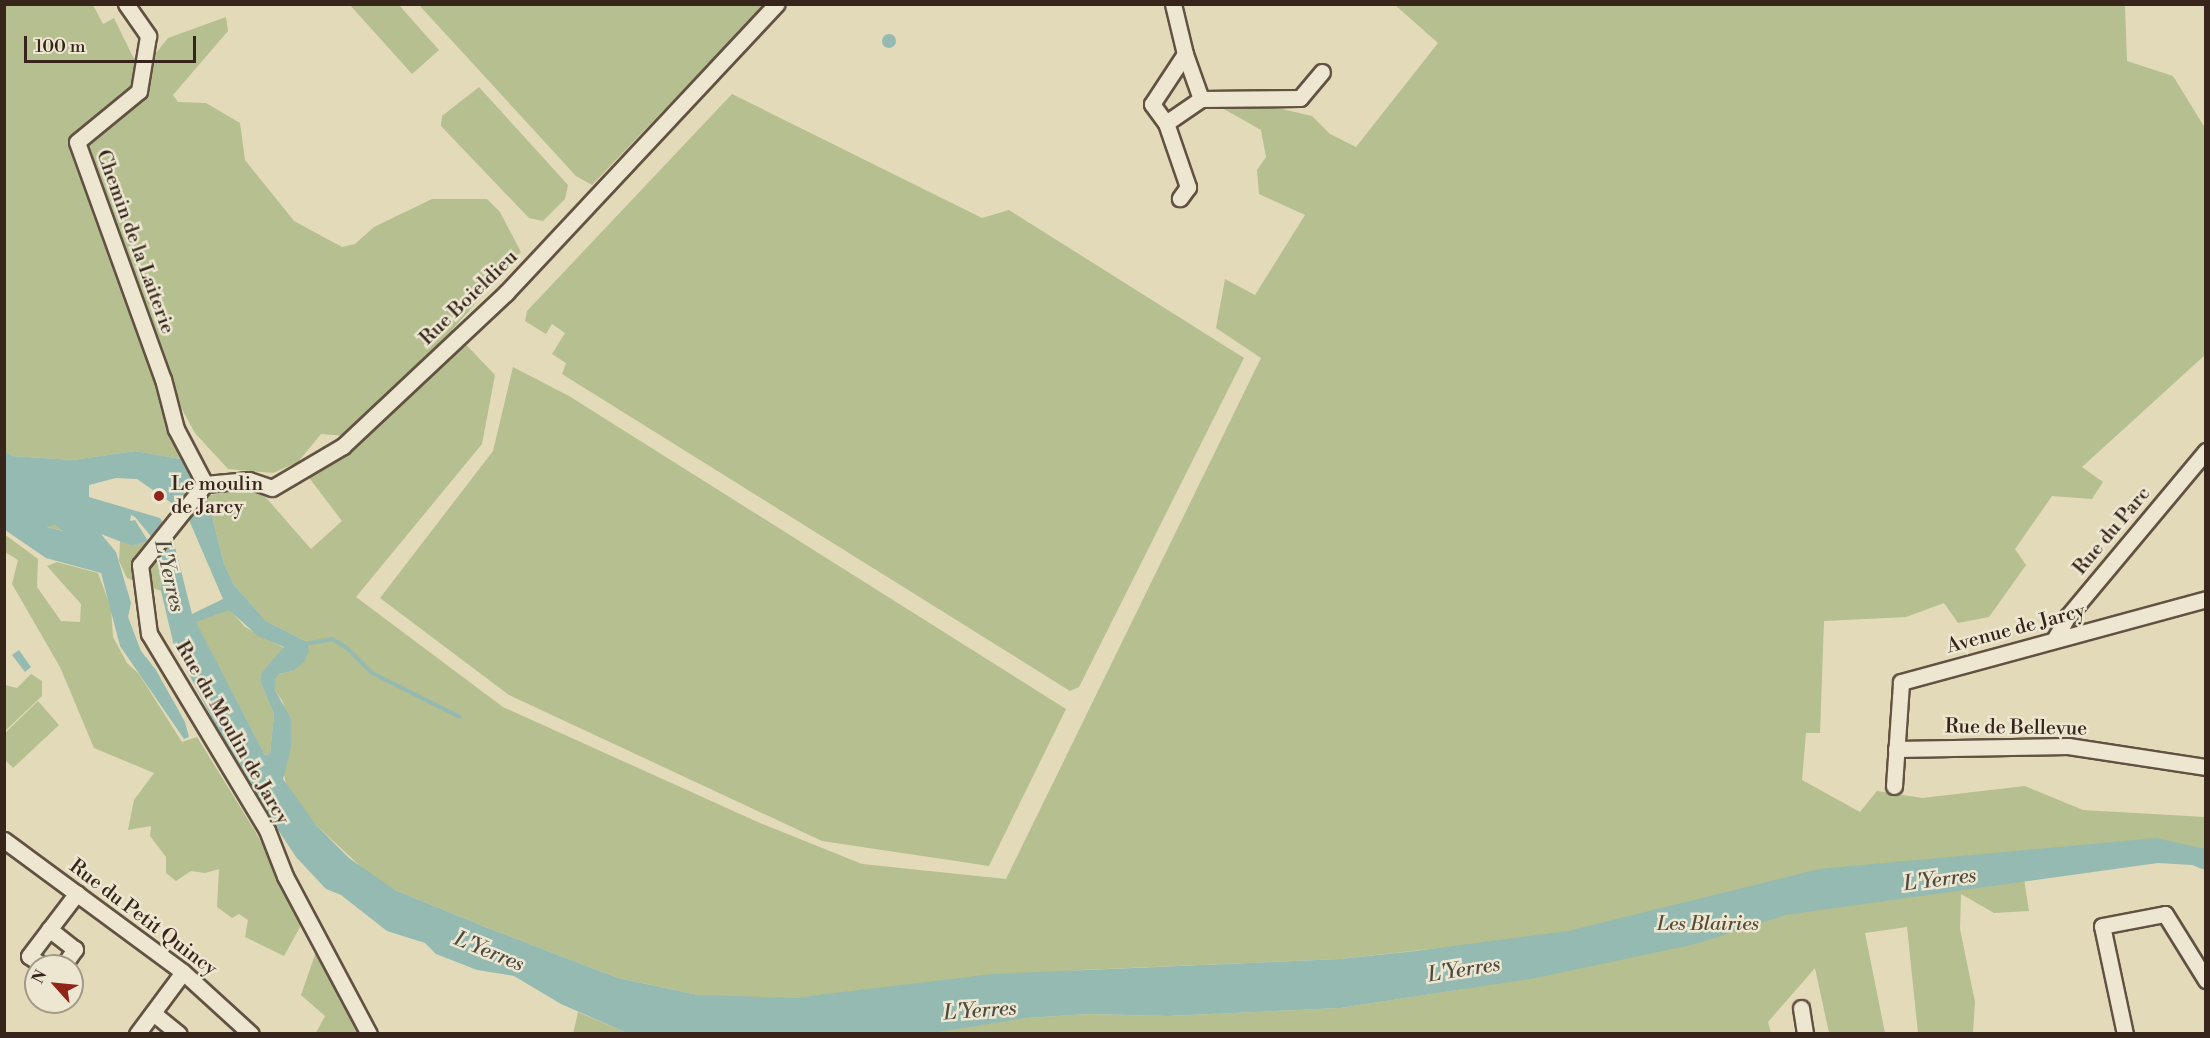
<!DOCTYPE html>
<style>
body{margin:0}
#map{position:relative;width:2210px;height:1038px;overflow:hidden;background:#e3dab9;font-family:"Libre Bodoni",serif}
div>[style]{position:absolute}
.green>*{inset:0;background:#b5bf8f}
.water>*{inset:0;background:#95bab1}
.round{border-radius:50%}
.stream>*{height:4px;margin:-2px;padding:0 2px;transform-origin:2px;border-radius:2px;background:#95bab1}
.river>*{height:21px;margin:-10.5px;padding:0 10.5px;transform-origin:10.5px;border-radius:10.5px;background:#95bab1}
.roads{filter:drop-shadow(2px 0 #625242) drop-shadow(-2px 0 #625242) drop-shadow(0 2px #625242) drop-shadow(0 -2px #625242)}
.minor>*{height:15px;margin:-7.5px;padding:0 7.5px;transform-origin:7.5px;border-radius:7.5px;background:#ede7d2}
.dots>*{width:16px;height:16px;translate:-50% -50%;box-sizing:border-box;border:3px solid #ede7d2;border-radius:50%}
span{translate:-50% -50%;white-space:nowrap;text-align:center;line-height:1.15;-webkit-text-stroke:5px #ede7d2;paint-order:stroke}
.street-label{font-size:20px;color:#37251b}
.poi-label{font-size:20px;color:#37251b}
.left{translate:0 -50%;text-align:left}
.park-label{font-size:20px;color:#564c38;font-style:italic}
.water-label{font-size:21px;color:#4e4a40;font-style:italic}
.frame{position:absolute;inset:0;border:6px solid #37251b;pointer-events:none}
.north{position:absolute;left:24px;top:954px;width:60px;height:60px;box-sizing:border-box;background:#ede7d2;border:2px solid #a49989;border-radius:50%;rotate:297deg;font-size:16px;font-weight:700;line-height:24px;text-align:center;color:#37251b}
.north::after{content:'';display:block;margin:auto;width:21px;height:27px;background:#8f2418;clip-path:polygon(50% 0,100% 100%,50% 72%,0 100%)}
.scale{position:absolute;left:24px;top:36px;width:172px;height:27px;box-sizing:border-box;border:3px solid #37251b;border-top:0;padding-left:8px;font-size:18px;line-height:21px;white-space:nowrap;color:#37251b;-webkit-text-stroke:4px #ede7d2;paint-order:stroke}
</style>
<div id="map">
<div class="green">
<i style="clip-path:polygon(5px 5px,93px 5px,103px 24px,114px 18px,133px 57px,147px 64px,168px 38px,226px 17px,228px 31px,173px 95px,178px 102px,206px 103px,240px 123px,245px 160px,294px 221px,342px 247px,355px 244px,374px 227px,432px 199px,487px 199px,500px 212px,521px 252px,452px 330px,495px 375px,482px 444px,356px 597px,503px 707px,760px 823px,862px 864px,1006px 879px,1261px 358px,1216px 328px,1225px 279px,1255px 295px,1305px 215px,1259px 194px,1257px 170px,1266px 157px,1261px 130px,1222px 108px,1265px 105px,1312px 116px,1330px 134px,1356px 147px,1438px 43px,1395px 5px,2125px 5px,2127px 61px,2173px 76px,2205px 128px,2205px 355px,2082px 467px,2103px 482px,2092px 499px,2052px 496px,2015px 549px,2026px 565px,1989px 617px,1958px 623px,1944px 603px,1906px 617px,1824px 621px,1820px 733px,1806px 733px,1802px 780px,1860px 812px,1877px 791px,1922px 798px,2025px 786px,2083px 810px,2205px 817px,2205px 869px,2198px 856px,2024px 879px,2029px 911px,1994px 913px,1961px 894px,1960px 929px,1975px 1002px,1973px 1033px,1918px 1033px,1907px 927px,1865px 933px,1885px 1033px,1829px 1033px,1815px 968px,1768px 1022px,1771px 1033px,924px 1033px,1027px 1018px,1088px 1014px,1167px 1016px,1340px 1008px,1463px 989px,1448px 947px,1340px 959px,1080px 970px,793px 998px,736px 999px,698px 995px,618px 978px,483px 926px,395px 890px,371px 876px,316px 825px,287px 789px,283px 770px,291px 748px,283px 702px,275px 690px,275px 680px,279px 674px,293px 671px,307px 642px,266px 621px,234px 585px,224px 564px,207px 496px,240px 488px,261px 492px,311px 549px,342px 521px,307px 475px,359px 437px,321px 434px,298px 462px,273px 473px,228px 469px,195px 433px,143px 338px,181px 459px,135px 451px,73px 460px,11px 456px,5px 451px)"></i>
<i style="clip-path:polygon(350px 5px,399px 5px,439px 50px,412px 74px)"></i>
<i style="clip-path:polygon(419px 5px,764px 5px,592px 185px,576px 176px)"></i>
<i style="clip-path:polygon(479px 87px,568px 185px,565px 199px,543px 221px,529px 218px,441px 126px,442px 116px)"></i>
<i style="clip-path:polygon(732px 94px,982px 218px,1009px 210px,1244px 358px,1079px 687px,1070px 691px,562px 374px,566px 363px,552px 354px,565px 333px,552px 324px,546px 334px,525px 321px,527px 311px)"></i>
<i style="clip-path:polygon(513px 367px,569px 396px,1066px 709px,989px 866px,822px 841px,509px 695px,380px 598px,493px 451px)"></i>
<i style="clip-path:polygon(4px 497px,39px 511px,64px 531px,30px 523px)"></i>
<i style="clip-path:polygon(4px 534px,38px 559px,37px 587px,61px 621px,80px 622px,81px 604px,47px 566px,57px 562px,98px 573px,111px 608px,113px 637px,127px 663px,139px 674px,182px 742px,197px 737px,255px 831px,304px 920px,284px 956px,245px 937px,248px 920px,239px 914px,232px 918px,217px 907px,219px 869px,205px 873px,191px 871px,176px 881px,166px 873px,166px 857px,150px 836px,151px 826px,128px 830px,134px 800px,154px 773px,94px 748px,60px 667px,12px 584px,18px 560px,5px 552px)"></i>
<i style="clip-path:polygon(120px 541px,132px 546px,148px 541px,158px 549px,161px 591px,127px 578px,119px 561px)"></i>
<i style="clip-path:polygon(229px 609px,245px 627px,284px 648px,261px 673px,260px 681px,274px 714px,270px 754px,265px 755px,195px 621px)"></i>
<i style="clip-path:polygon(31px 674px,42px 681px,42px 696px,5px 731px,5px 685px,17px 688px)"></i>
<i style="clip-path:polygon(38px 701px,59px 725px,13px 768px,5px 760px,5px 733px)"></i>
<i style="clip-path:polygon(316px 952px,358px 1033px,316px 1033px,325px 1016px,301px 995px)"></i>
<i style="clip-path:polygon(578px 1012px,625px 1032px,635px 1033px,573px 1034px)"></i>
</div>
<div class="water">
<i class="round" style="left:882px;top:34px;width:14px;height:14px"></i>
<i style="clip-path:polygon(evenodd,5px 451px,12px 456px,73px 460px,135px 451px,181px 459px,192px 468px,206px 492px,224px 564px,234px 585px,266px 621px,307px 642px,309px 651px,304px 662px,293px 671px,279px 674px,275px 680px,275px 690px,291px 719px,291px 748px,283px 779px,316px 825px,349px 858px,395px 890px,483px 926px,618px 978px,698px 995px,793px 998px,993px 974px,1340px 959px,1415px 951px,1568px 931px,1819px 869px,2156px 838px,2205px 849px,2205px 870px,2192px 865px,2158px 863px,1785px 915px,1696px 944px,1535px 978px,1340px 1008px,1167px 1016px,1088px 1014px,1027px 1018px,924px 1034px,625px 1032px,561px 1004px,514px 976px,477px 970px,436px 954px,425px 943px,387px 931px,341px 895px,326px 889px,296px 857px,243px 777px,174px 646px,161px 591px,159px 546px,135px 517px,131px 515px,130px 521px,135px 520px,148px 541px,132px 546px,101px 534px,116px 552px,131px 603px,128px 617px,141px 651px,156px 670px,185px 722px,189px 737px,184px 739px,120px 646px,101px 573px,46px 558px,5px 530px,4px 499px,30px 523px,63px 531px,39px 511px,5px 497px,5px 451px,116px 478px,137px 479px,186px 513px,223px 599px,192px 614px,173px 539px,160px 518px,89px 497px,89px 485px,116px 478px,5px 451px,229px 610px,258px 636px,284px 647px,261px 673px,260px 681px,274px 714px,270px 754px,265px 755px,196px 622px,229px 610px)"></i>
<i style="clip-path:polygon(19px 650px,31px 667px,25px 672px,12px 655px)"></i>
</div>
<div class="stream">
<i style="left:305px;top:644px;width:27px;rotate:-10deg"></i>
<i style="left:332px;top:639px;width:17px;rotate:31deg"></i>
<i style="left:347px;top:648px;width:35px;rotate:45deg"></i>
<i style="left:372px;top:673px;width:98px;rotate:26.6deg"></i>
</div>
<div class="river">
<i style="left:4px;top:495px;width:26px;rotate:37deg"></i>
<i style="left:25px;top:511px;width:20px;rotate:15deg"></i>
<i style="left:44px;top:516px;width:31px;rotate:-11deg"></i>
</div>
<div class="roads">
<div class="minor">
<i style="left:126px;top:4px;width:39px;rotate:55deg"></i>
<i style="left:148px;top:36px;width:56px;rotate:99.3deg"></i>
<i style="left:139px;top:91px;width:80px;rotate:140.6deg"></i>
<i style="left:77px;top:142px;width:252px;rotate:70.1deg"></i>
<i style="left:163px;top:379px;width:52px;rotate:75.4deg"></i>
<i style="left:176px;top:429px;width:62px;rotate:62.2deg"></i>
<i style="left:1173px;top:4px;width:51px;rotate:76.5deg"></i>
<i style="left:1185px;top:54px;width:60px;rotate:123.4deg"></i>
<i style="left:1152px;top:104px;width:24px;rotate:54deg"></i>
<i style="left:1166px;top:123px;width:68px;rotate:71deg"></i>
<i style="left:1188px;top:187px;width:14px;rotate:126deg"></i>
<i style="left:1185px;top:54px;width:48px;rotate:70.4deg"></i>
<i style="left:1201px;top:99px;width:99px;rotate:-0.6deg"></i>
<i style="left:1300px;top:98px;width:34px;rotate:-50deg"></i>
<i style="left:1166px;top:123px;width:42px;rotate:-34.4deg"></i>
<i style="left:2054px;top:640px;width:28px;rotate:-60deg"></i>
<i style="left:2068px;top:616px;width:215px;rotate:-50.1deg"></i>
<i style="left:1896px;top:749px;width:172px;rotate:-1deg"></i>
<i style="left:2068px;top:746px;width:140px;rotate:8.7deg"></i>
<i style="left:1894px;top:786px;width:104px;rotate:-86.1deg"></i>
<i style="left:1901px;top:682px;width:316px;rotate:-15.2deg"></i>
<i style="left:4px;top:840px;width:222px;rotate:36.4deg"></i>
<i style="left:183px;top:972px;width:92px;rotate:42.4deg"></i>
<i style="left:49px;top:929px;width:33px;rotate:38deg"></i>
<i style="left:75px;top:949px;width:21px;rotate:125deg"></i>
<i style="left:43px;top:966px;width:17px;rotate:-144deg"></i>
<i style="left:29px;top:956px;width:79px;rotate:-52.7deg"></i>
<i style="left:1801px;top:1008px;width:26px;rotate:81deg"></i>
<i style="left:153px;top:1013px;width:33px;rotate:39deg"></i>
<i style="left:137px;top:1034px;width:77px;rotate:-53.4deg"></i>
<i style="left:369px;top:1034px;width:179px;rotate:-118deg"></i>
<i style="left:285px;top:876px;width:49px;rotate:-111.4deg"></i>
<i style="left:267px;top:830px;width:229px;rotate:-121deg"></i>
<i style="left:149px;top:634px;width:70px;rotate:-97.4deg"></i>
<i style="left:140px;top:565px;width:104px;rotate:-51.3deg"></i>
<i style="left:205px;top:484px;width:44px;rotate:-5.2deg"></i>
<i style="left:249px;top:480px;width:24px;rotate:19deg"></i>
<i style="left:272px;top:488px;width:82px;rotate:-30.6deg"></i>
<i style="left:343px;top:446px;width:224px;rotate:-43.2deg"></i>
<i style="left:506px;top:293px;width:396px;rotate:-46.9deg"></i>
<i style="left:2125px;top:1034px;width:110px;rotate:-102deg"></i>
<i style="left:2102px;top:926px;width:64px;rotate:-10.8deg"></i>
<i style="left:2165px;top:914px;width:78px;rotate:58.2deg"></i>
</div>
</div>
<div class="dots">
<i style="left:159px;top:496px;background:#8f2418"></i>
</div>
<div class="street-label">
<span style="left:135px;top:242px;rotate:70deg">Chemin de la Laiterie</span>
<span style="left:469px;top:298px;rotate:-44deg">Rue Boieldieu</span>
<span style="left:2112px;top:531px;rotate:-50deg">Rue du Parc</span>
<span style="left:2016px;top:629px;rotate:-15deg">Avenue de Jarcy</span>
<span style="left:2016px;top:728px;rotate:1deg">Rue de Bellevue</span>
<span style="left:232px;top:733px;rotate:60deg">Rue du Moulin de Jarcy</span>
<span style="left:143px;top:918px;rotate:37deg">Rue du Petit Quincy</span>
</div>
<div class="poi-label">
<span class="left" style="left:171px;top:496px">Le moulin<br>de Jarcy</span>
</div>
<div class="park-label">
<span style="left:1708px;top:924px">Les Blairies</span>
</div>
<div class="water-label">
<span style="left:169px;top:576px;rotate:77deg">L'Yerres</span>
<span style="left:1940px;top:880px;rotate:-7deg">L'Yerres</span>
<span style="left:489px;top:952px;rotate:22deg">L'Yerres</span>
<span style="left:1464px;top:970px;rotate:-9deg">L'Yerres</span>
<span style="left:980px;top:1011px;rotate:-4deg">L'Yerres</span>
</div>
<div class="frame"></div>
<div class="north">N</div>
<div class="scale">100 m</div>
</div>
